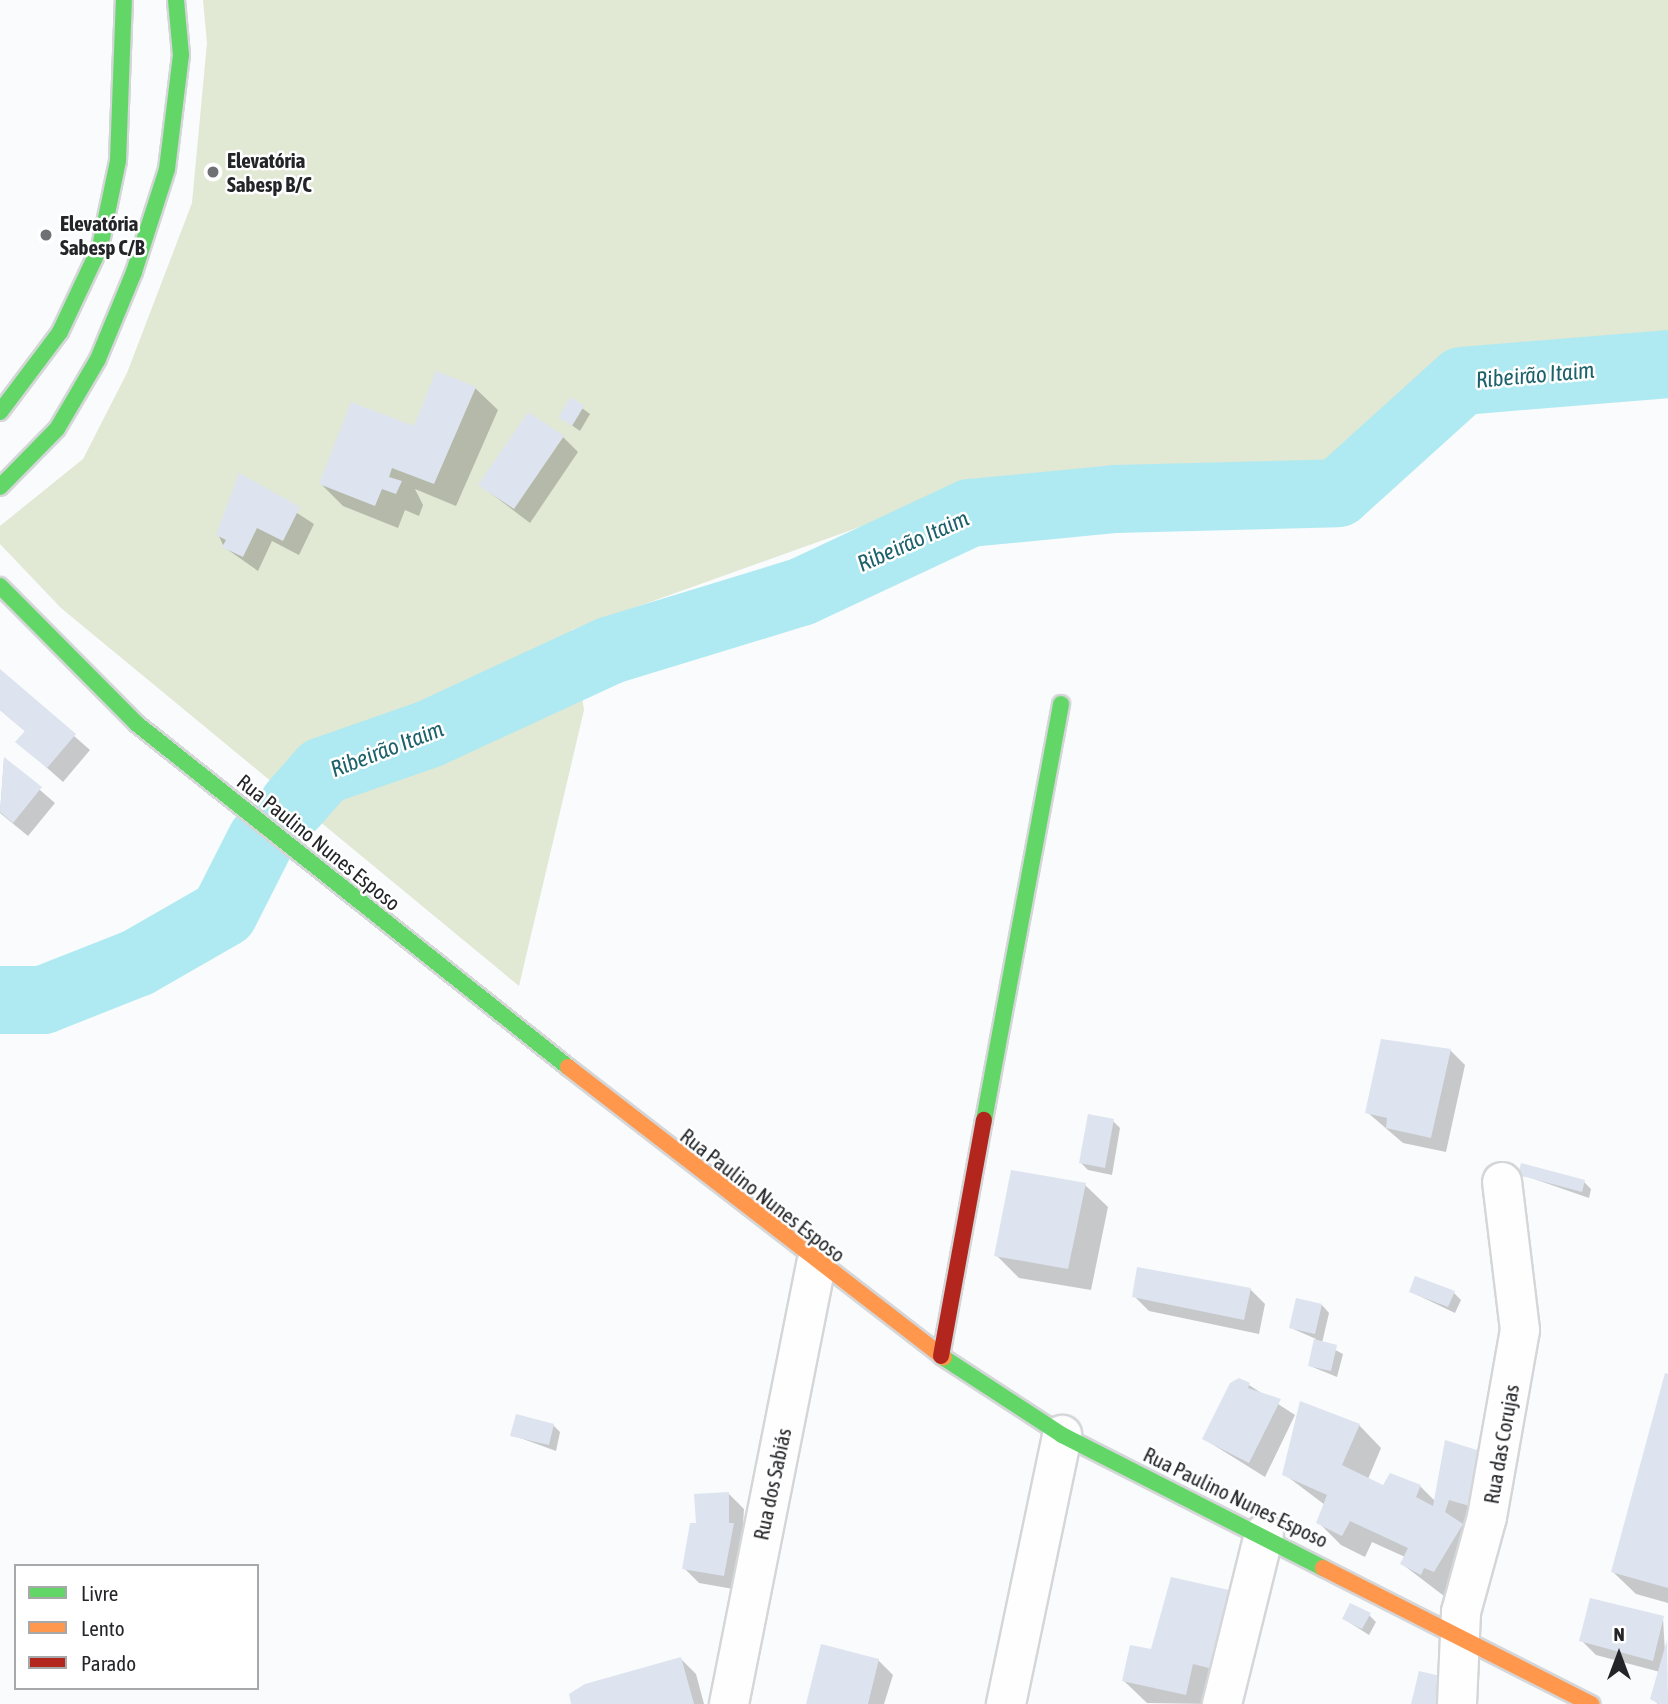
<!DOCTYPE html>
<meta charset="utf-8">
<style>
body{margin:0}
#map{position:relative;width:1668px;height:1704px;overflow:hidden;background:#f9fbfd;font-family:"Asap Condensed",sans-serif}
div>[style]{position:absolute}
.green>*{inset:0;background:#e1e8d4}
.shadow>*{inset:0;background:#0003}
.river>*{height:68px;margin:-34px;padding:0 34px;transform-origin:34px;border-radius:34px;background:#afeaf2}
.building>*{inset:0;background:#dde4ef}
.roads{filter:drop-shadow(2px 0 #d4d6d8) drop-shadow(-2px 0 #d4d6d8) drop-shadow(0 2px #d4d6d8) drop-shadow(0 -2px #d4d6d8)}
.street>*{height:38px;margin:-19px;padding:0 19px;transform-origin:19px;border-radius:19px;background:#fefeff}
.fast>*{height:16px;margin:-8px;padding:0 8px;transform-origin:8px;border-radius:8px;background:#63d668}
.slow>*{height:16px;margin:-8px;padding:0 8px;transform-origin:8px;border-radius:8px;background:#ff974d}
.jam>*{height:16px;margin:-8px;padding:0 8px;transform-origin:8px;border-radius:8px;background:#b3261e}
.dots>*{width:19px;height:19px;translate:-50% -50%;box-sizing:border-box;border:4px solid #fff;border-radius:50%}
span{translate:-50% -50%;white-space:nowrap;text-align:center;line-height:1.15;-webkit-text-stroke:5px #fff;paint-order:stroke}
.poi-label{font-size:21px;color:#242528;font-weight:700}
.left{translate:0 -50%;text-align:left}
.street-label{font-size:21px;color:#242528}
.water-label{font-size:23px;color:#1d616a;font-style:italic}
.legend{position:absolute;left:14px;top:1564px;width:245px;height:126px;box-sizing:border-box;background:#fff;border:2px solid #a7a8a9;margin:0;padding:9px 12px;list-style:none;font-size:21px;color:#242528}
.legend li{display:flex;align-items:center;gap:14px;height:35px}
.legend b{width:35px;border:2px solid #a7a8a9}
.north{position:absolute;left:1584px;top:1620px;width:70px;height:70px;-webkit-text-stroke:5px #fff;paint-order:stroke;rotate:0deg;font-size:19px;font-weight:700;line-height:28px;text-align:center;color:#242528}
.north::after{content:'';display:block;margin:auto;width:24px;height:32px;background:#242528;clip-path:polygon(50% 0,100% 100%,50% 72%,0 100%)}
</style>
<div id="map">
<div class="green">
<i style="clip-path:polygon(203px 0,1668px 0,1668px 334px,1455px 349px,1331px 466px,963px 490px,572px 630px,584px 710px,519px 986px,61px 608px,0 544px,0 526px,83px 459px,127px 373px,192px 203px,207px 43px)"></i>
</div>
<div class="shadow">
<i style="clip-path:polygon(475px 388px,498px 410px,456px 506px,415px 489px,423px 505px,419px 516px,405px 510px,398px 528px,343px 506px,321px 484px)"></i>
<i style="clip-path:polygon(571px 400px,590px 414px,580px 431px,560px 417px)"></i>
<i style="clip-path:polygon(563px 437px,578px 452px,530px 523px,480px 485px)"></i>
<i style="clip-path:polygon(240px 476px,314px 524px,299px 555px,272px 541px,258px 571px,224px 547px,218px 534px)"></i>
<i style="clip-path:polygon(0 671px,90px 750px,63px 782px,18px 742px,26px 732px,0 710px)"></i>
<i style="clip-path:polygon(4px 759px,55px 803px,28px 836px,0 813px)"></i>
<i style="clip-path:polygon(1450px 1050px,1465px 1065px,1446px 1152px,1403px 1143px,1367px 1112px)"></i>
<i style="clip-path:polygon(1113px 1121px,1120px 1128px,1112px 1175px,1088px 1170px,1081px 1163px)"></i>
<i style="clip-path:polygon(1520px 1174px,1584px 1182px,1591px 1189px,1589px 1198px)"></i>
<i style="clip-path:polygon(1085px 1185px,1108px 1207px,1091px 1290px,1019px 1278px,996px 1255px)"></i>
<i style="clip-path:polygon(1250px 1289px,1265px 1304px,1259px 1334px,1149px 1311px,1134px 1296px)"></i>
<i style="clip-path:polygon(1411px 1292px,1454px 1293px,1461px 1300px,1455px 1313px)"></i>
<i style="clip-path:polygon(1322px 1305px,1329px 1313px,1322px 1343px,1343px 1354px,1337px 1377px,1310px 1366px,1316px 1339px,1291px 1328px)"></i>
<i style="clip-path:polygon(1668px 1376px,1668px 1603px,1636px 1594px,1613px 1572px)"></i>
<i style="clip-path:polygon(1249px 1385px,1295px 1415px,1265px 1477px,1204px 1439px)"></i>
<i style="clip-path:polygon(553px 1425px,560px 1432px,556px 1451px,512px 1435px)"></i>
<i style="clip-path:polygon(1359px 1425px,1381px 1448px,1368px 1479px,1384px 1488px,1420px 1486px,1435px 1501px,1485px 1457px,1444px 1596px,1402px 1564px,1405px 1557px,1372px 1542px,1365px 1557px,1341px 1545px,1318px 1522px,1325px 1505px,1284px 1474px)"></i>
<i style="clip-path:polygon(729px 1494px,744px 1509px,739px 1590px,699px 1583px,684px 1568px)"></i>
<i style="clip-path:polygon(1228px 1592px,1251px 1614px,1211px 1704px,1147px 1703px,1124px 1681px)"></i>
<i style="clip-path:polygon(1369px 1615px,1376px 1622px,1369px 1635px,1344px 1619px)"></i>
<i style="clip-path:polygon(1663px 1618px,1668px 1704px,1658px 1704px,1652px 1698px,1660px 1672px,1596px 1655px,1581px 1640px)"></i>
<i style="clip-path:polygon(681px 1659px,696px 1674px,704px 1704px,572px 1704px)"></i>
<i style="clip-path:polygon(878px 1660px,893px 1675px,884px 1704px,808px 1704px)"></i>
</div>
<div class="river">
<i style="left:293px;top:805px;width:45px;rotate:-48.6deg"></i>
<i style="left:323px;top:771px;width:112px;rotate:-19.2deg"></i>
<i style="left:429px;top:734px;width:200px;rotate:-24.8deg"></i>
<i style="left:611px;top:650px;width:199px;rotate:-17deg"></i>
<i style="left:801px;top:592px;width:187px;rotate:-25.1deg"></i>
<i style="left:970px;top:513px;width:146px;rotate:-5.5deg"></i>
<i style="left:1115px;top:499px;width:223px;rotate:-1.5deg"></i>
<i style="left:1338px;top:493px;width:167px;rotate:-42.1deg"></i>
<i style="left:1462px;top:381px;width:207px;rotate:-4.7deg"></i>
<i style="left:0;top:1000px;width:43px"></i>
<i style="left:43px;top:1000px;width:101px;rotate:-21.5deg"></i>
<i style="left:137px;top:963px;width:100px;rotate:-29.9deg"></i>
<i style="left:224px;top:913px;width:82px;rotate:-63.1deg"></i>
</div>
<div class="building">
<i style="clip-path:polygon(436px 371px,476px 387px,434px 484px,392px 468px,389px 477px,402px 481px,396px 494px,382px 489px,375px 506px,319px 484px,351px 402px,414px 426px)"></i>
<i style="clip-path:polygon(571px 397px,584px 406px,572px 426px,558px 417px)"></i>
<i style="clip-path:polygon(528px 412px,564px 436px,514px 509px,478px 485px)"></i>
<i style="clip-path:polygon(239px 473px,300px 507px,283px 541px,257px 528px,243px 557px,222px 547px,226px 540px,216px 535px)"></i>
<i style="clip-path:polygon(0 669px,76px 734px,47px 768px,15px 742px,25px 731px,0 710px)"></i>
<i style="clip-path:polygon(4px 757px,42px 787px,13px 823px,0 812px)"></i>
<i style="clip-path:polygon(1381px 1039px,1451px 1049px,1431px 1138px,1386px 1128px,1387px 1118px,1365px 1113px)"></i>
<i style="clip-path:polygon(1088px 1114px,1114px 1119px,1105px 1168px,1079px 1163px)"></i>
<i style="clip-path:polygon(1521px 1163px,1585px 1180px,1582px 1192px,1518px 1175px)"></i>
<i style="clip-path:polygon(1011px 1170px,1086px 1183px,1068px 1269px,994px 1256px)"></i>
<i style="clip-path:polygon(1137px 1267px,1251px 1288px,1244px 1320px,1132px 1297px)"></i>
<i style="clip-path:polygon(1415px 1276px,1455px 1291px,1448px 1307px,1409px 1292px)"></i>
<i style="clip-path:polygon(1296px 1298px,1322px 1304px,1315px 1334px,1289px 1328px)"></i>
<i style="clip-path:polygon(1314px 1339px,1337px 1345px,1331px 1371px,1308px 1366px)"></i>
<i style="clip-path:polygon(1665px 1373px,1668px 1374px,1668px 1588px,1611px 1572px)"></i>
<i style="clip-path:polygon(1239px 1378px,1250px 1383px,1248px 1388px,1281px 1399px,1249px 1463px,1202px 1439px,1230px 1383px)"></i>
<i style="clip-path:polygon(1300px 1401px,1360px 1424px,1342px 1465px,1383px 1485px,1390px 1473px,1421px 1485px,1416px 1497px,1433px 1506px,1445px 1440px,1480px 1451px,1473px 1507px,1449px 1500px,1445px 1512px,1463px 1524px,1434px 1572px,1424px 1568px,1421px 1575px,1400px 1564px,1408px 1548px,1350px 1521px,1342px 1536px,1316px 1523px,1327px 1495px,1282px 1475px)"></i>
<i style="clip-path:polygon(516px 1414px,554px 1424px,549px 1445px,510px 1436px)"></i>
<i style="clip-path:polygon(729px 1492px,729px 1523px,734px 1523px,724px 1576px,682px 1569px,690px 1523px,696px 1523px,694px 1494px)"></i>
<i style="clip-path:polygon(1171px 1577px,1229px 1590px,1213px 1669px,1193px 1664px,1186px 1695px,1122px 1681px,1130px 1645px,1151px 1649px)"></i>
<i style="clip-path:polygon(1590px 1598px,1664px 1616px,1653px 1661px,1579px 1641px)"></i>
<i style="clip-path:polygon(1350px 1603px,1371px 1613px,1362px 1629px,1342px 1619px)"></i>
<i style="clip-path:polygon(1667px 1640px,1668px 1704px,1659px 1704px,1650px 1699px)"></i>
<i style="clip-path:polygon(821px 1644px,879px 1659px,868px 1704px,806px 1704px)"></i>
<i style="clip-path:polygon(681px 1657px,694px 1704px,571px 1704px,569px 1694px,585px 1684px)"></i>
<i style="clip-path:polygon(1419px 1671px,1453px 1679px,1447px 1704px,1411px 1704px)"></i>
</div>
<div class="roads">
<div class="street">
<i style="left:729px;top:1704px;width:448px;rotate:-78.8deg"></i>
<i style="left:1006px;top:1704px;width:275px;rotate:-78.2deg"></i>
<i style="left:1222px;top:1704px;width:175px;rotate:-76.1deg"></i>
<i style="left:1457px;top:1704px;width:92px;rotate:-87.5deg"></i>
<i style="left:1461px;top:1612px;width:98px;rotate:-74.7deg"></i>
<i style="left:1487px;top:1517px;width:190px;rotate:-80deg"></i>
<i style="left:1520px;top:1330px;width:149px;rotate:-96.9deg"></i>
</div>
<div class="fast">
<i style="left:0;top:412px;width:100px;rotate:-53.1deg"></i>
<i style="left:60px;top:332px;width:94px;rotate:-64.8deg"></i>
<i style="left:100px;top:247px;width:88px;rotate:-78.2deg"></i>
<i style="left:118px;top:161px;width:161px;rotate:-87.9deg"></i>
<i style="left:0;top:487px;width:81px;rotate:-45.5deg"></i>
<i style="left:57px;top:429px;width:81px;rotate:-59.6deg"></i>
<i style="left:98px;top:359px;width:94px;rotate:-67.5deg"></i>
<i style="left:134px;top:272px;width:108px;rotate:-72.2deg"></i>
<i style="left:167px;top:169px;width:115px;rotate:-83deg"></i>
<i style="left:181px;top:55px;width:55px;rotate:-95.2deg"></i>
<i style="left:0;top:586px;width:194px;rotate:45.2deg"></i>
<i style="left:137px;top:724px;width:551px;rotate:38.51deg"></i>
<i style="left:984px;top:1120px;width:423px;rotate:-79.5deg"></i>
<i style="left:944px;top:1358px;width:141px;rotate:33.1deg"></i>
<i style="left:1062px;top:1435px;width:293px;rotate:27deg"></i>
</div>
<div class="slow">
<i style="left:568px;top:1067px;width:475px;rotate:37.7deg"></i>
<i style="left:1323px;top:1568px;width:301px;rotate:26.9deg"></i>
</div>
<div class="jam">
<i style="left:941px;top:1356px;width:240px;rotate:-79.7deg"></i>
</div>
</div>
<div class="dots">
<i style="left:213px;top:172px;background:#6f7073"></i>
<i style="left:46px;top:235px;background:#6f7073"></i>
</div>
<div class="poi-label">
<span class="left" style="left:227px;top:172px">Elevatória<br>Sabesp B/C</span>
<span class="left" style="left:60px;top:235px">Elevatória<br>Sabesp C/B</span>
</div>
<div class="street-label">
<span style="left:319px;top:842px;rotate:39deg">Rua Paulino Nunes Esposo</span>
<span style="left:763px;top:1195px;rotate:38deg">Rua Paulino Nunes Esposo</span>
<span style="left:1501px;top:1444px;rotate:-80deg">Rua das Corujas</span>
<span style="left:772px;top:1484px;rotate:-78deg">Rua dos Sabiás</span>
<span style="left:1236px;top:1497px;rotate:26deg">Rua Paulino Nunes Esposo</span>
</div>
<div class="water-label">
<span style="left:1535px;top:375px;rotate:-5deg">Ribeirão Itaim</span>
<span style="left:913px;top:541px;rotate:-24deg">Ribeirão Itaim</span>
<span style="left:387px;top:749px;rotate:-21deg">Ribeirão Itaim</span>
</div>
<ul class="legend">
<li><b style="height:9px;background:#63d668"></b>Livre</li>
<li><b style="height:9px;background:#ff974d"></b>Lento</li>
<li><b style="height:9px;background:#b3261e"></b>Parado</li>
</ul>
<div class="north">N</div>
</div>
